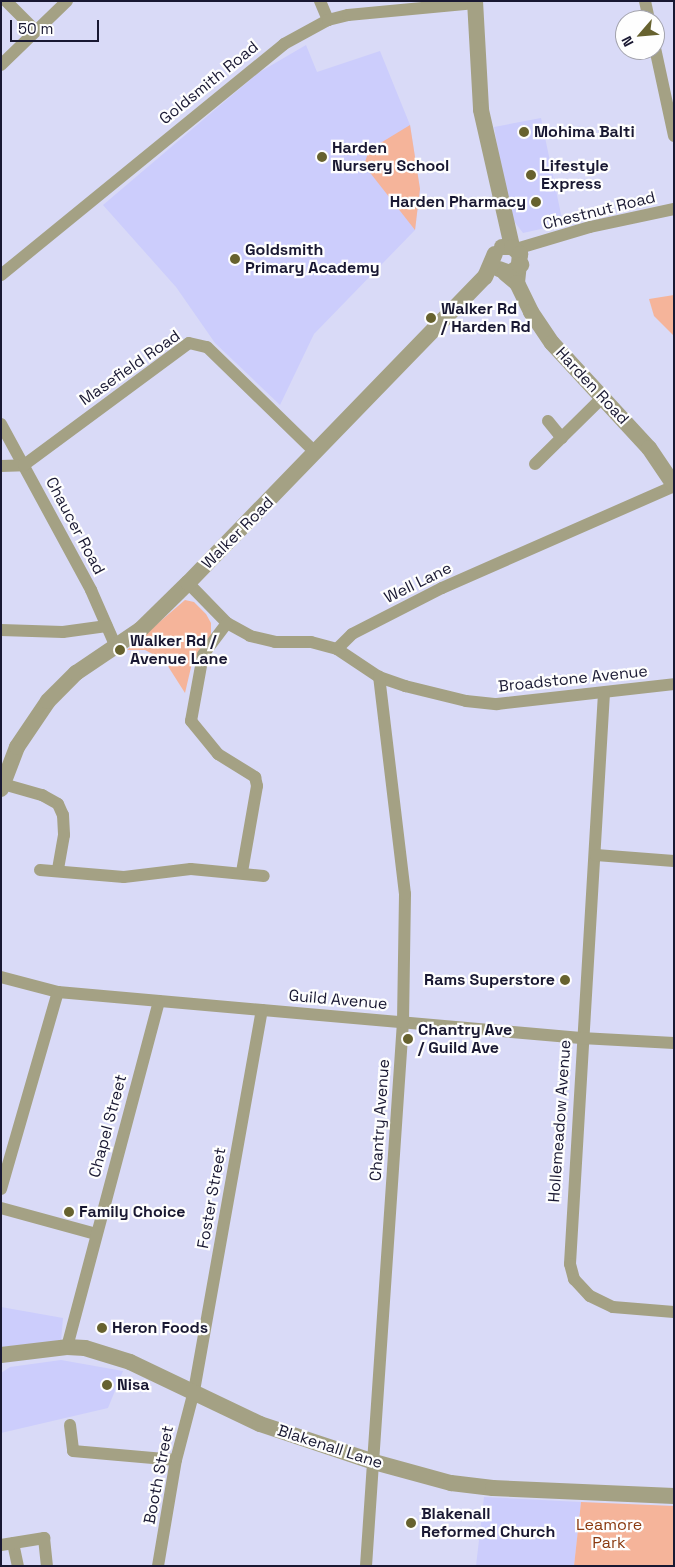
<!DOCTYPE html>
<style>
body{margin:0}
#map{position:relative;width:675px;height:1567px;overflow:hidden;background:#d9daf7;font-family:"Space Grotesk",sans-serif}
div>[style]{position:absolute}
.built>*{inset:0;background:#cccdfc}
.green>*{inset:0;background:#f5b49a}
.minor>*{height:12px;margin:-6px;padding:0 6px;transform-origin:6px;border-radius:6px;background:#a4a184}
.tertiary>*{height:16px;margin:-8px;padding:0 8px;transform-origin:8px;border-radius:8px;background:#a4a184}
.dots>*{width:14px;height:14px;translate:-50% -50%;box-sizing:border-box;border:2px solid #fefefe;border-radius:50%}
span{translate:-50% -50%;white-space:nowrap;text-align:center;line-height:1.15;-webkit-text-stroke:4.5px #fefefe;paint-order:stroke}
.street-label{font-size:16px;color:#191832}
.poi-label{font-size:16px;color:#191832;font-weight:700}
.left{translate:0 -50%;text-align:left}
.right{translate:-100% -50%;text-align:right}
.park-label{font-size:16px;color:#8a390f}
.frame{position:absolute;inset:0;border:2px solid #191832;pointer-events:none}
.north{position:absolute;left:615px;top:10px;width:50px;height:50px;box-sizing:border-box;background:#fefefe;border:1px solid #a2a2ac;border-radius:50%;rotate:243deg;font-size:14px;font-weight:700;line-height:20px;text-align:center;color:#191832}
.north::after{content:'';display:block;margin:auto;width:18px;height:22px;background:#67622f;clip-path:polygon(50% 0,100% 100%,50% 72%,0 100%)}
.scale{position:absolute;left:10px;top:20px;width:89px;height:22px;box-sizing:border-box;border:2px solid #191832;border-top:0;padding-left:6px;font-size:15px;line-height:18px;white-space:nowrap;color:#191832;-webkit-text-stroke:4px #fefefe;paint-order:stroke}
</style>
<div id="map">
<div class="built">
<i style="clip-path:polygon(306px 45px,317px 72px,380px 51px,410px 125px,420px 189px,415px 230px,314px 334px,280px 405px,215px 343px,176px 287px,103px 205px,258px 73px)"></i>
<i style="clip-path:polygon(541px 118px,563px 224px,523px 233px,510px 216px,494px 127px)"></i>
<i style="clip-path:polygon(1px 1307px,63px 1318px,61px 1341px,1px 1347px)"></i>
<i style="clip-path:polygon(61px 1360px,123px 1371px,108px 1408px,1px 1433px,1px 1373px,10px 1367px)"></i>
<i style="clip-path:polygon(484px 1497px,581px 1502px,574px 1566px,476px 1566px)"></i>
</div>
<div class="green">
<i style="clip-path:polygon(410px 125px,420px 189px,415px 230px,364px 165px,369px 150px)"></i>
<i style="clip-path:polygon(674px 295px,674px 336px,654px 316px,649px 299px)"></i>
<i style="clip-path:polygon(185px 600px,194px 602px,206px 614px,211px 623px,211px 640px,192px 663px,185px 693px,164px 660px,145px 650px,127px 650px)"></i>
<i style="clip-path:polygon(581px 1502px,674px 1506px,674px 1566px,574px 1566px)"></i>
</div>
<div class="minor">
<i style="left:6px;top:1px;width:42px;rotate:45deg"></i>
<i style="left:320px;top:1px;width:21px;rotate:67deg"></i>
<i style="left:645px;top:1px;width:19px;rotate:78deg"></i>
<i style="left:655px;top:48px;width:90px;rotate:77.8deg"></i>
<i style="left:1px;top:65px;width:92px;rotate:-44.1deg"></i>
<i style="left:516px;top:249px;width:77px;rotate:-16.6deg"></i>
<i style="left:590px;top:227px;width:86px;rotate:-12.1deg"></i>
<i style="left:1px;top:275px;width:365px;rotate:-39.2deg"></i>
<i style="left:284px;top:44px;width:50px;rotate:-28.6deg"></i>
<i style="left:328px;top:20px;width:21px;rotate:-14deg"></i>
<i style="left:348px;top:15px;width:128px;rotate:-5.4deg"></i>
<i style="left:548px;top:421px;width:22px;rotate:51deg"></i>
<i style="left:1px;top:424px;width:189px;rotate:61.5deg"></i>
<i style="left:91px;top:590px;width:62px;rotate:66.3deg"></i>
<i style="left:535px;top:464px;width:97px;rotate:-44.6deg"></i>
<i style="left:1px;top:466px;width:23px;rotate:-2deg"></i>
<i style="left:24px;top:465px;width:205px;rotate:-36.5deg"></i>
<i style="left:189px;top:343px;width:18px;rotate:13deg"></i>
<i style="left:207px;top:347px;width:152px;rotate:44.2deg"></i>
<i style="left:188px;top:583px;width:56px;rotate:45.7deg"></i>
<i style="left:227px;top:623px;width:26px;rotate:29deg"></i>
<i style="left:250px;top:636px;width:26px;rotate:13deg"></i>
<i style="left:275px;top:642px;width:36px"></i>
<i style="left:311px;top:642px;width:27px;rotate:15deg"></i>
<i style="left:337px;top:649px;width:50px;rotate:33.7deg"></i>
<i style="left:379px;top:677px;width:28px;rotate:19deg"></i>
<i style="left:405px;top:686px;width:63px;rotate:13.8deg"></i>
<i style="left:466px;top:701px;width:31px;rotate:6deg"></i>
<i style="left:497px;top:704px;width:178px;rotate:-6.4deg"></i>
<i style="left:227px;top:623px;width:40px;rotate:127deg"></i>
<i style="left:203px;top:655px;width:67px;rotate:100.3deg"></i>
<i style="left:191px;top:721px;width:43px;rotate:50.7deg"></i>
<i style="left:218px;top:754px;width:44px;rotate:31.9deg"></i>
<i style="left:255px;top:777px;width:9px;rotate:77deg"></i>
<i style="left:257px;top:786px;width:87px;rotate:99.9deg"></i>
<i style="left:1px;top:630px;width:62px;rotate:1.8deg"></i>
<i style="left:63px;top:632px;width:44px;rotate:-7.8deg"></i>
<i style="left:337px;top:649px;width:21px;rotate:-45deg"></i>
<i style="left:352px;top:634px;width:101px;rotate:-27.1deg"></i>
<i style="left:442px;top:588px;width:253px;rotate:-23.7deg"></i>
<i style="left:604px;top:693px;width:572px;rotate:93.41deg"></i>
<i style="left:570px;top:1264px;width:16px;rotate:75deg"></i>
<i style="left:574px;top:1279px;width:23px;rotate:47deg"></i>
<i style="left:590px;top:1296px;width:25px;rotate:26deg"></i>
<i style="left:613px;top:1307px;width:61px;rotate:4.7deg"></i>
<i style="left:3px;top:784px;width:41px;rotate:15.8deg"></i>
<i style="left:42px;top:795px;width:18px;rotate:29deg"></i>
<i style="left:58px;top:804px;width:12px;rotate:66deg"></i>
<i style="left:63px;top:815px;width:20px;rotate:87deg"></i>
<i style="left:64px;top:835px;width:35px;rotate:100deg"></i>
<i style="left:596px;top:855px;width:78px;rotate:4.4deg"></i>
<i style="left:40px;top:870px;width:84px;rotate:4.8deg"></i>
<i style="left:124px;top:877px;width:67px;rotate:-6.8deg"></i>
<i style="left:191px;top:869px;width:73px;rotate:5.5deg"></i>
<i style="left:1px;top:977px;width:59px;rotate:14.7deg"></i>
<i style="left:58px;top:992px;width:525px;rotate:5.03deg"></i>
<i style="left:581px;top:1038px;width:93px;rotate:3.1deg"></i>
<i style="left:1px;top:1189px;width:205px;rotate:-73.9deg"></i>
<i style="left:1px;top:1208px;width:98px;rotate:15.3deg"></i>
<i style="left:67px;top:1347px;width:358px;rotate:-75.1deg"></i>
<i style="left:70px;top:1425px;width:26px;rotate:83deg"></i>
<i style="left:73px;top:1451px;width:103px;rotate:5deg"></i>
<i style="left:13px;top:1543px;width:24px;rotate:78deg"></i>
<i style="left:1px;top:1545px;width:44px;rotate:-9.2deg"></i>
<i style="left:44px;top:1538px;width:28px;rotate:84deg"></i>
<i style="left:158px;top:1566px;width:108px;rotate:-80.4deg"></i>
<i style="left:176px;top:1460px;width:71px;rotate:-75.4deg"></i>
<i style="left:194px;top:1391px;width:387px;rotate:-79.9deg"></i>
<i style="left:366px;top:1566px;width:545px;rotate:-86.11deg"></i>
<i style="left:403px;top:1022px;width:128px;rotate:-89.1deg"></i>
<i style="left:405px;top:894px;width:219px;rotate:-96.8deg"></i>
</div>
<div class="tertiary">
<i style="left:475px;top:1px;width:109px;rotate:86.8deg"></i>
<i style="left:481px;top:110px;width:140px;rotate:77.2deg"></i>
<i style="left:502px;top:247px;width:10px"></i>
<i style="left:512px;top:247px;width:11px;rotate:41deg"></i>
<i style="left:520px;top:254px;width:29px;rotate:96deg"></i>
<i style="left:499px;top:269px;width:12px;rotate:20deg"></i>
<i style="left:510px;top:273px;width:14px;rotate:-36deg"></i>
<i style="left:505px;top:273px;width:16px;rotate:40deg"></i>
<i style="left:517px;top:283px;width:32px;rotate:64deg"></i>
<i style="left:531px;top:312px;width:37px;rotate:56deg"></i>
<i style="left:552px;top:343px;width:143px;rotate:47.3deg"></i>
<i style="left:649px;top:448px;width:45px;rotate:56deg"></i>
<i style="left:1px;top:789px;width:45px;rotate:-69.1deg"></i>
<i style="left:17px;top:747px;width:55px;rotate:-56deg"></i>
<i style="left:48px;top:701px;width:40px;rotate:-45deg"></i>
<i style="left:76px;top:673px;width:78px;rotate:-34.1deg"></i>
<i style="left:141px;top:629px;width:66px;rotate:-44.4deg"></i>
<i style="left:188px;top:583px;width:426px;rotate:-45.9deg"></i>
<i style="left:485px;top:277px;width:25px;rotate:-67deg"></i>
<i style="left:1px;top:1355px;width:66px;rotate:-6.9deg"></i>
<i style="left:67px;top:1347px;width:18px;rotate:3deg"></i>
<i style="left:85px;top:1348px;width:47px;rotate:17.3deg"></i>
<i style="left:130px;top:1362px;width:144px;rotate:25.5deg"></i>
<i style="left:260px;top:1424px;width:120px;rotate:18.4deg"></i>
<i style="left:374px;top:1462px;width:80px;rotate:15.3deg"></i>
<i style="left:451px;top:1483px;width:42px;rotate:6.8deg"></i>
<i style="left:493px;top:1488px;width:181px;rotate:2.5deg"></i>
</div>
<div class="dots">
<i style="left:524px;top:132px;background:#67622f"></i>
<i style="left:322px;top:157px;background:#67622f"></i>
<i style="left:531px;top:175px;background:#67622f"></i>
<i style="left:536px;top:202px;background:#67622f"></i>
<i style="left:235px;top:259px;background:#67622f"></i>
<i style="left:431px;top:318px;background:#67622f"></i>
<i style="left:120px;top:650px;background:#67622f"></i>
<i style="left:565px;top:980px;background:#67622f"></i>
<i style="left:408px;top:1039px;background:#67622f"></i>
<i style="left:69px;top:1212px;background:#67622f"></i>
<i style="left:102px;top:1328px;background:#67622f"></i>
<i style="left:107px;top:1385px;background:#67622f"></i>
<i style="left:411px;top:1523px;background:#67622f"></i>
</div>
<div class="street-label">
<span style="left:209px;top:83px;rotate:-39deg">Goldsmith Road</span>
<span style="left:599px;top:211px;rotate:-14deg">Chestnut Road</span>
<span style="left:130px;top:368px;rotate:-35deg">Masefield Road</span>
<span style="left:592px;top:386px;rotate:47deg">Harden Road</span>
<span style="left:75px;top:526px;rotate:62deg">Chaucer Road</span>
<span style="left:238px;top:533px;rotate:-45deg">Walker Road</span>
<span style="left:418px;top:583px;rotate:-26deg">Well Lane</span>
<span style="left:573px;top:679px;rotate:-6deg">Broadstone Avenue</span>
<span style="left:338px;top:1000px;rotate:5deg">Guild Avenue</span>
<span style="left:380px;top:1120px;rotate:-86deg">Chantry Avenue</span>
<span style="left:560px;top:1121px;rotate:-86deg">Hollemeadow Avenue</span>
<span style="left:108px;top:1126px;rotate:-75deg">Chapel Street</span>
<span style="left:212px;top:1198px;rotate:-80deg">Foster Street</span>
<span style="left:330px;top:1447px;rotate:18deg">Blakenall Lane</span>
<span style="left:159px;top:1475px;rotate:-79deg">Booth Street</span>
</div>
<div class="poi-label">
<span class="left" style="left:534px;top:132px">Mohima Balti</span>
<span class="left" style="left:332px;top:157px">Harden<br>Nursery School</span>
<span class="left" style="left:541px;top:175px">Lifestyle<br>Express</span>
<span class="right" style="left:526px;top:202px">Harden Pharmacy</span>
<span class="left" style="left:245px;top:259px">Goldsmith<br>Primary Academy</span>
<span class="left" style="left:441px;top:318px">Walker Rd<br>/ Harden Rd</span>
<span class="left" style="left:130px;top:650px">Walker Rd /<br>Avenue Lane</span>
<span class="right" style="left:555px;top:980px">Rams Superstore</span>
<span class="left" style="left:418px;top:1039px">Chantry Ave<br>/ Guild Ave</span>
<span class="left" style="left:79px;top:1212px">Family Choice</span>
<span class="left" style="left:112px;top:1328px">Heron Foods</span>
<span class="left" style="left:117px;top:1385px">Nisa</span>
<span class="left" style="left:421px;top:1523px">Blakenall<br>Reformed Church</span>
</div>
<div class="park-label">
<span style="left:609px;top:1534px">Leamore<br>Park</span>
</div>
<div class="frame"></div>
<div class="north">N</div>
<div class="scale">50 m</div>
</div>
